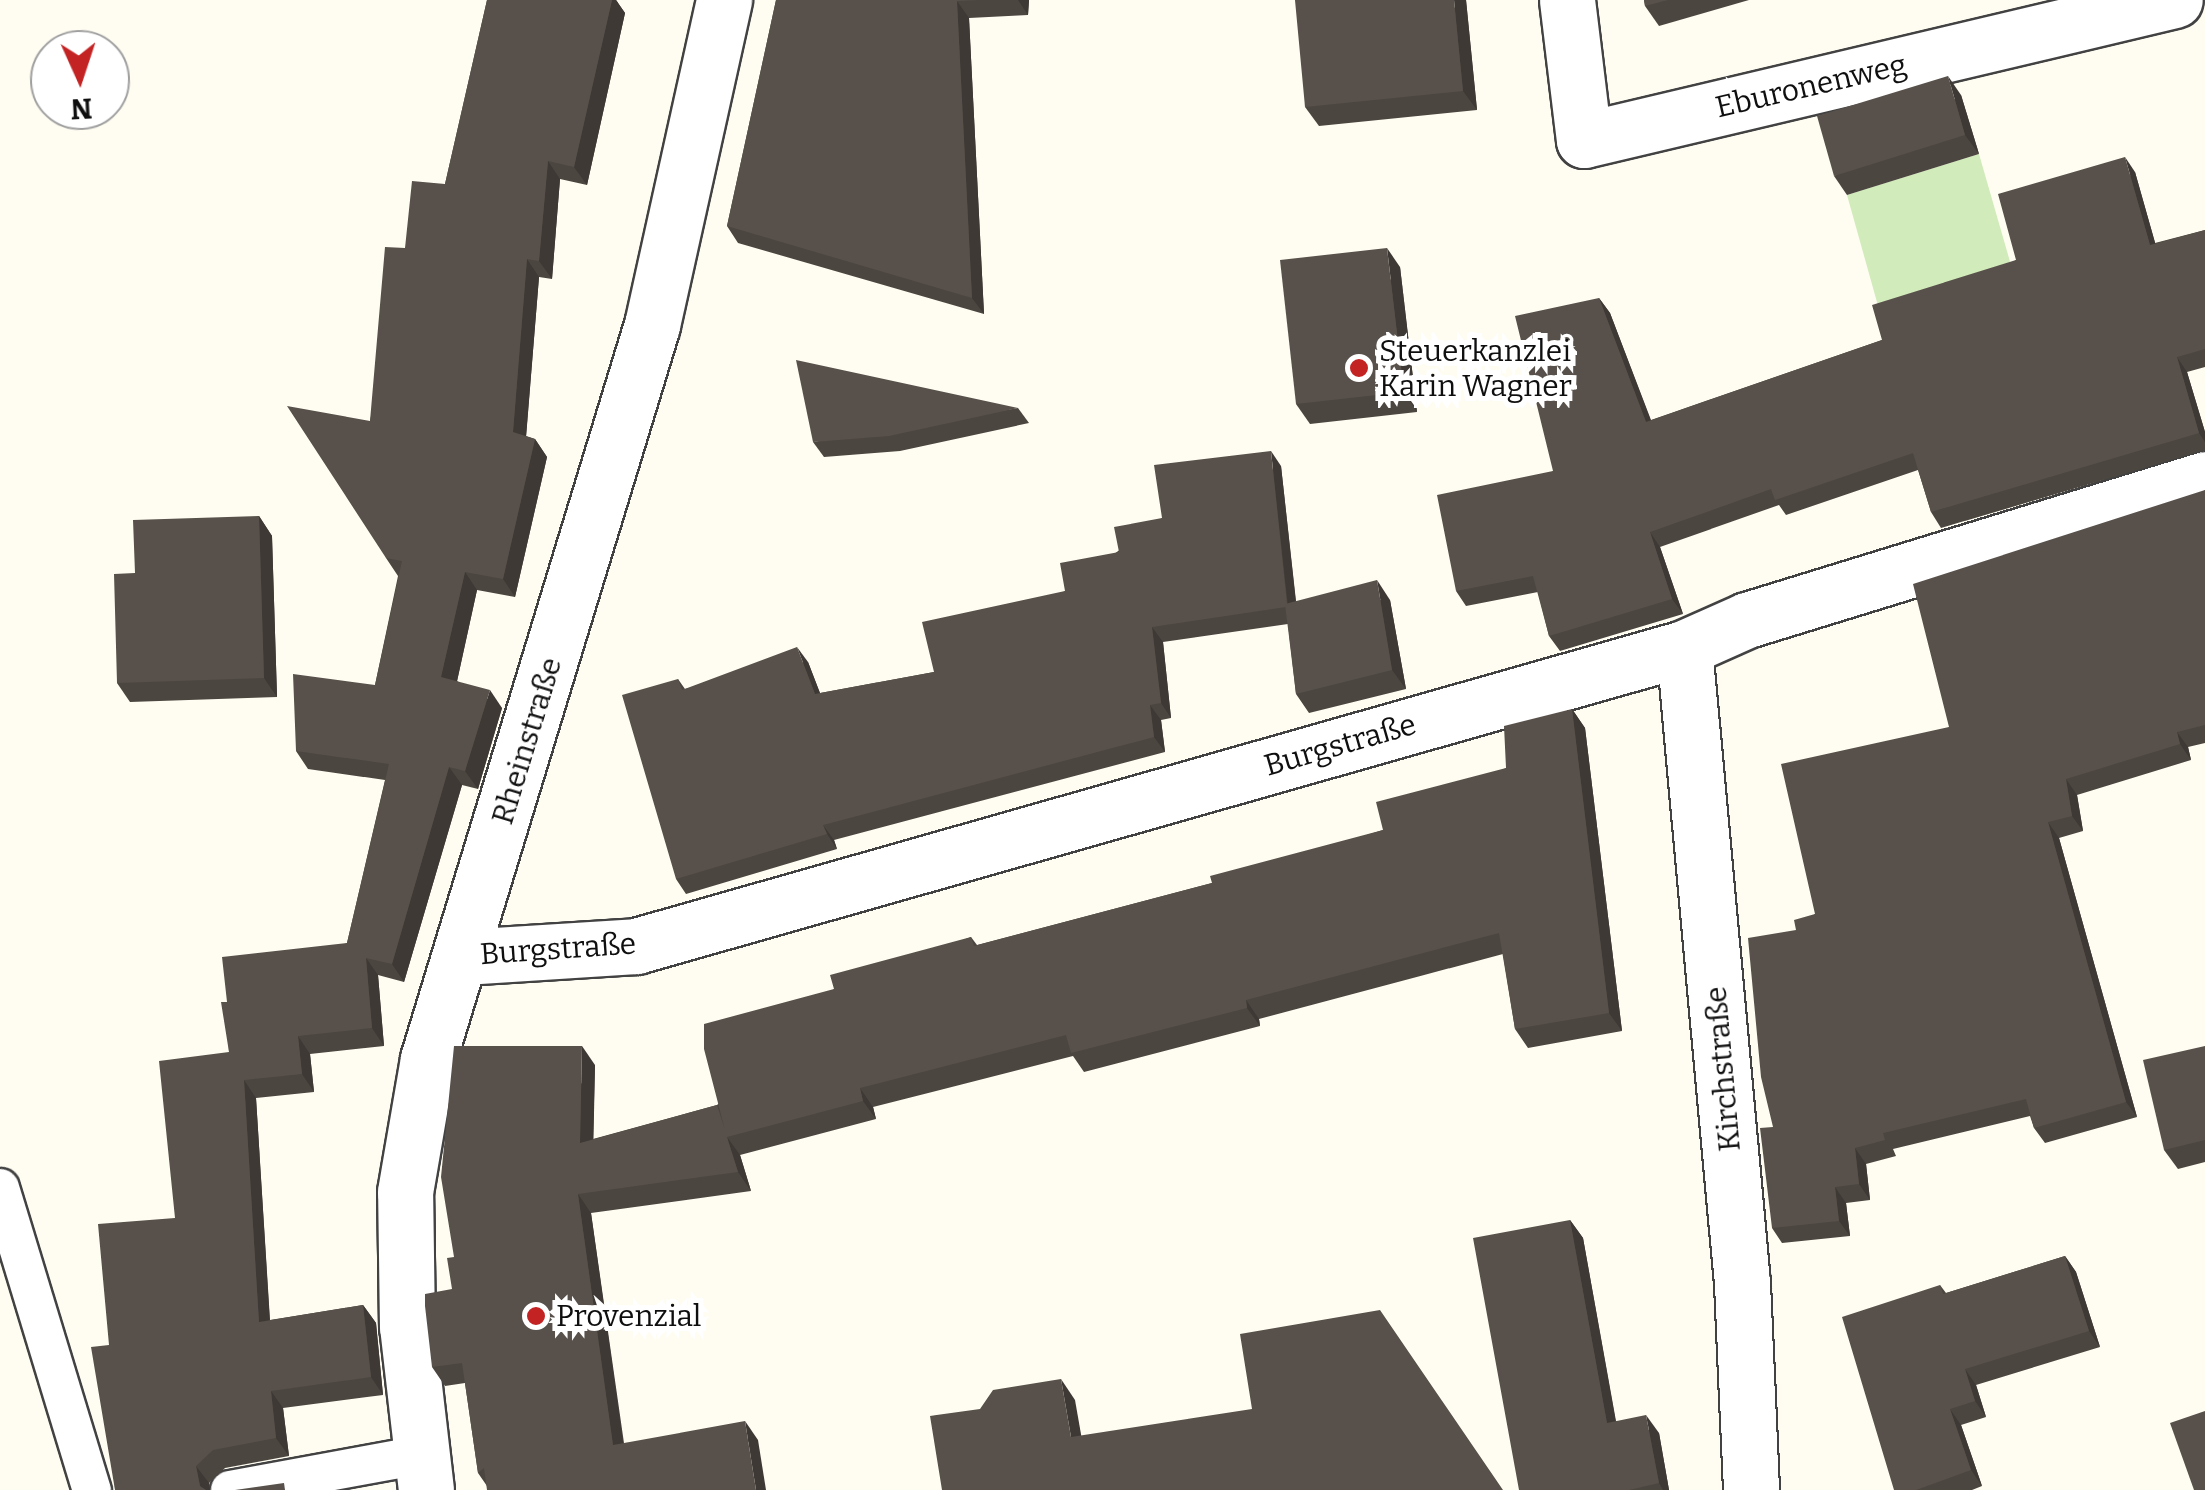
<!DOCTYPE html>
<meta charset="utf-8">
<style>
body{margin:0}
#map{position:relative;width:2205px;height:1490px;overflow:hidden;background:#fffdf2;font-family:Bitter,serif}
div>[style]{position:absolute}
.green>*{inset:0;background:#d1ebba}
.roads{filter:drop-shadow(2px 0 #424242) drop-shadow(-2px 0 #424242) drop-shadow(0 2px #424242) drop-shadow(0 -2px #424242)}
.lane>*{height:38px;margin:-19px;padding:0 19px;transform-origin:19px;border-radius:19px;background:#fff}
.street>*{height:55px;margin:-27.5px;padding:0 27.5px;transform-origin:27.5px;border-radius:27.5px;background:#fff}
.wall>*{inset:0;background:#4c4640}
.shaded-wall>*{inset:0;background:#3e3934}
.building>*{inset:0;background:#58514b}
.dots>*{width:28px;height:28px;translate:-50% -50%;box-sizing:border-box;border:5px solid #fff;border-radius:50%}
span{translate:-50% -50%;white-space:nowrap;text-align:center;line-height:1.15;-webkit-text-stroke:10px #fff;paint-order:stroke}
.street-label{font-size:30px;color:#0f0f0f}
.poi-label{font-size:30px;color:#0f0f0f}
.left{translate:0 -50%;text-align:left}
.north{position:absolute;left:30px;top:30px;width:100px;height:100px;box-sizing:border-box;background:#fff;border:2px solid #9f9f9f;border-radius:50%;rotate:177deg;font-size:28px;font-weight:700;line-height:40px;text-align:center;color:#0f0f0f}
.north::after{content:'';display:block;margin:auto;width:35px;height:45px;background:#c42324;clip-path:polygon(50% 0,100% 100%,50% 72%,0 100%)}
</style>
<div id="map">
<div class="green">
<i style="clip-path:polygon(1979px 154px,2015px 279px,1882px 320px,1847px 195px)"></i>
</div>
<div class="roads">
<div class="lane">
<i style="left:0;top:1188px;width:316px;rotate:73.1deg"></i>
<i style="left:230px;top:1490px;width:194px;rotate:-10.4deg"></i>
</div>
<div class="street">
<i style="left:1567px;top:0;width:141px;rotate:83.1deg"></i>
<i style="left:1584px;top:140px;width:607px;rotate:-13.33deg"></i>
<i style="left:1684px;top:648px;width:638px;rotate:84.78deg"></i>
<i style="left:1742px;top:1283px;width:207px;rotate:87.5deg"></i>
<i style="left:463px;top:957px;width:173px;rotate:-3.6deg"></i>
<i style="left:636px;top:946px;width:1090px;rotate:-15.87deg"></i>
<i style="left:1684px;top:648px;width:69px;rotate:-24deg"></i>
<i style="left:1747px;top:620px;width:479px;rotate:-17.1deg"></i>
<i style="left:426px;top:1490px;width:164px;rotate:-96.6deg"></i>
<i style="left:407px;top:1327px;width:135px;rotate:-90.8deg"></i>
<i style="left:405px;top:1192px;width:135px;rotate:-80.2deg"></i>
<i style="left:428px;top:1059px;width:767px;rotate:-73.03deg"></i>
<i style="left:652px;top:325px;width:333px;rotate:-77.5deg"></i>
</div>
</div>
<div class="wall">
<i style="clip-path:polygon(487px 0,616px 0,625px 13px,587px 185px,560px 179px,552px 279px,539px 277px,526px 436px,535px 439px,547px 457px,515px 597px,477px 590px,457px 681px,502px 708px,478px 789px,462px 785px,404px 982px,378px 975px,384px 1046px,310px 1054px,314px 1092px,256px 1098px,270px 1320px,363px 1305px,376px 1323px,383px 1395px,283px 1408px,289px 1456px,225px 1468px,209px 1483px,210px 1490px,115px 1490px,109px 1345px,175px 1218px,229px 1052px,227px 1002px,347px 943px,385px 780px,308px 769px,296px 751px,375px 685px,398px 576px,386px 558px,370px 421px,405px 248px,445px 184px)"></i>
<i style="clip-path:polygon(776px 0,1029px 0,1028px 15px,969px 18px,984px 314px,738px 243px,727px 226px)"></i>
<i style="clip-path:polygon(1466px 0,1477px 110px,1319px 126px,1305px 107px)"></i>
<i style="clip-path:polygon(1644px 0,1749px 0,1659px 26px,1645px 6px)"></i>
<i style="clip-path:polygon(1961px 95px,1979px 154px,1847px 195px,1834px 176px)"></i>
<i style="clip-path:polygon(2135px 172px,2155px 243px,2205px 230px,2205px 367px,2187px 372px,2205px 432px,2205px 450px,1941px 528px,1931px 512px,1918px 470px,1786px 515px,1779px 505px,1660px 547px,1683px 614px,1560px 651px,1549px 636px,1538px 592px,1466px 606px,1456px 591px,1553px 471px,1599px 298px,1610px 313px,1651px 420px,1882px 340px,2016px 260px)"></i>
<i style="clip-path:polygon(1400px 267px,1417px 412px,1310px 424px,1296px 404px)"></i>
<i style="clip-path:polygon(1018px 408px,1029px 423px,900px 451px,824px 457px,813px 442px)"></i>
<i style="clip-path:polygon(1281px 466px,1296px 601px,1390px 600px,1406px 689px,1309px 713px,1296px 694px,1288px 624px,1163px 642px,1171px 718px,1161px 720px,1165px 752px,834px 840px,837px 849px,686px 894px,676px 879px,678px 679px,685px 689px,808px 662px,820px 693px,934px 672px,1065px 591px,1162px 518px)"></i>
<i style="clip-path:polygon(2205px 490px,2205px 743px,2188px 747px,2191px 760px,2077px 795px,2083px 831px,2059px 838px,2137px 1117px,2045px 1143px,2034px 1128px,2030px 1116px,1893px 1149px,1896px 1156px,1866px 1164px,1870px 1200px,1846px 1203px,1850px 1236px,1782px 1243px,1772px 1228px,1773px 1127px,1796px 930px,1815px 914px,1949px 727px)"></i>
<i style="clip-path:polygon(259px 516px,272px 536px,277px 697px,130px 702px,117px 683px,135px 573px)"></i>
<i style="clip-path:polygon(1572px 709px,1585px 728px,1622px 1031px,1528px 1048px,1515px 1029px,1503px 954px,1259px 1019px,1260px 1026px,1084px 1072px,1073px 1056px,873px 1107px,876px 1119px,740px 1155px,751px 1191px,591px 1213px,624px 1443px,758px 1440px,487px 1486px,478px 1473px,465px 1383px,445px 1386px,432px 1367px,452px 1289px,454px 1257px,595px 1065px,593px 1139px,717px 1105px,834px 989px,971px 937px,977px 945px,1212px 883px,1383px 830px,1506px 768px)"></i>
<i style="clip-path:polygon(2205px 1046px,2205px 1162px,2178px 1169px,2164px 1150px)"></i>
<i style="clip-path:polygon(1570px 1220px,1583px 1238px,1616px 1421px,1659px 1433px,1669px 1490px,1519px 1490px)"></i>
<i style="clip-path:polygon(2065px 1256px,2076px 1272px,2100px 1347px,1976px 1385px,1986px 1417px,1961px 1425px,1982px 1486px,1972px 1490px,1894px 1490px,1940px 1285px,1946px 1293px)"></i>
</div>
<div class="shaded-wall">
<i style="clip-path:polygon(612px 0,616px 0,625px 13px,587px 185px,574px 167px)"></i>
<i style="clip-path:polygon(1018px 0,1029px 0,1028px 15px)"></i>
<i style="clip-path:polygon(1454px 0,1466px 0,1477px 110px,1463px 91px)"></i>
<i style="clip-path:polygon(957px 1px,969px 18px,984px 314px,972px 298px)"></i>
<i style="clip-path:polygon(1948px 76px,1961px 95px,1979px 154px,1965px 135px)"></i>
<i style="clip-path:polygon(2125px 157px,2135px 172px,2160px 260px,2150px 245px)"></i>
<i style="clip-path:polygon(548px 161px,560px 179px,552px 279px,539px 261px)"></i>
<i style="clip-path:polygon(1387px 248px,1400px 267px,1417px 412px,1404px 392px)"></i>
<i style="clip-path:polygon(527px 259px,539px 277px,525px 450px,513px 432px)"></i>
<i style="clip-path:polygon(1599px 298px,1610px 313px,1657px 437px,1646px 422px)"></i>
<i style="clip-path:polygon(2177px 357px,2187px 372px,2205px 432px,2205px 442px,2199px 433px)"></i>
<i style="clip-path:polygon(535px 439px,547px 457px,515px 597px,503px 579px)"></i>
<i style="clip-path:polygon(1271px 451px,1281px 466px,1298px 622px,1288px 607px)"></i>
<i style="clip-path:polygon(259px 516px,272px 536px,277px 697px,264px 678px)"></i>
<i style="clip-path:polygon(1650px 532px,1660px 547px,1683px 614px,1672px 599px)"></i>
<i style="clip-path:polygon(465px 572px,477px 590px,454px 695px,441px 677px)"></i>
<i style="clip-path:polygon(1377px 580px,1390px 600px,1406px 689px,1392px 670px)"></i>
<i style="clip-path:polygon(1152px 627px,1163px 642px,1171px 718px,1161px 703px)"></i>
<i style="clip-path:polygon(797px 647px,808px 662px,826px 709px,815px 694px)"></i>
<i style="clip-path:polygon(490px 690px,502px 708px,478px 789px,465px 771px)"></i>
<i style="clip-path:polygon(1150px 705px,1161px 720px,1165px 752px,1154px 737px)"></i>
<i style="clip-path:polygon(1572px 709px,1585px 728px,1622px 1031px,1609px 1013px)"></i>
<i style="clip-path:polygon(2177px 732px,2188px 747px,2191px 760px,2180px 744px)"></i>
<i style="clip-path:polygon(449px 767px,462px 785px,404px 982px,392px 964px)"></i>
<i style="clip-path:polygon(2066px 779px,2077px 795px,2083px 831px,2072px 816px)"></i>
<i style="clip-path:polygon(2048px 822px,2059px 838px,2137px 1117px,2126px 1102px)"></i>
<i style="clip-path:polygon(823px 825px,834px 840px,837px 849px,827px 834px)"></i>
<i style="clip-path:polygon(366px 958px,378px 975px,384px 1046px,372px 1028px)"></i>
<i style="clip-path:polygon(1246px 1000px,1259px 1019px,1260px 1026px,1247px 1008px)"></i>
<i style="clip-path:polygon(298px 1036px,310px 1054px,314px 1092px,302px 1074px)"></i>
<i style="clip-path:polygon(582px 1046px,595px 1065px,593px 1161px,580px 1143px)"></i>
<i style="clip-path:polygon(244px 1080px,256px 1098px,271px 1340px,259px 1322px)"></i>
<i style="clip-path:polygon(860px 1088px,873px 1107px,876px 1119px,863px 1101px)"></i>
<i style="clip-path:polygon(727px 1137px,740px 1155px,751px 1191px,738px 1172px)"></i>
<i style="clip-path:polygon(1855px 1148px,1866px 1164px,1870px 1200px,1859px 1184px)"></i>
<i style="clip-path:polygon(1835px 1187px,1846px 1203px,1850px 1236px,1839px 1221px)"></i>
<i style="clip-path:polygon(578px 1194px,591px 1213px,626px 1463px,613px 1445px)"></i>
<i style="clip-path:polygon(1570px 1220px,1583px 1238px,1619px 1440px,1607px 1423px)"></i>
<i style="clip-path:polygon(2065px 1256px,2076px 1272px,2100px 1347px,2089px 1331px)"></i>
<i style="clip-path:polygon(363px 1305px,376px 1323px,383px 1395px,371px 1377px)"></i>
<i style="clip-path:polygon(1965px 1369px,1976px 1385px,1986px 1417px,1975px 1401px)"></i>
<i style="clip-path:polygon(1061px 1379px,1075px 1400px,1085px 1457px,1071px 1437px)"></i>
<i style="clip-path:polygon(271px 1391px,283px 1408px,289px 1456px,276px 1438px)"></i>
<i style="clip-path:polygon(1950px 1409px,1961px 1425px,1982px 1486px,1971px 1470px)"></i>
<i style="clip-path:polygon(1646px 1415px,1659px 1433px,1669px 1490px,1663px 1490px,1659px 1483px)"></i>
<i style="clip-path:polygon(745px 1421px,758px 1440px,766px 1490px,756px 1490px)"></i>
<i style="clip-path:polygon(196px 1466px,209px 1483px,210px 1490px,203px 1490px,200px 1486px)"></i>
</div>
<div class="building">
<i style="clip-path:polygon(487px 0,612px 0,574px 167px,548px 161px,539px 261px,527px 259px,513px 432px,535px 439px,503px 579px,465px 572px,441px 677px,490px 690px,465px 771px,449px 767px,392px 964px,366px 958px,372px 1028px,298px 1036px,302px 1074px,244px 1080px,259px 1322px,363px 1305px,371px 1377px,271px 1391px,276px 1438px,213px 1450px,196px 1466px,200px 1486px,206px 1490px,115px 1490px,91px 1347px,109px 1345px,98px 1224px,175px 1218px,159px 1061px,229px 1052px,221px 1002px,227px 1002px,222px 957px,347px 943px,389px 764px,296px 751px,293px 674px,375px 685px,402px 561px,386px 558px,287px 406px,370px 421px,385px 247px,405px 248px,412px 181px,445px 184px)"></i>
<i style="clip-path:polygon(776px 0,979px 0,957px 1px,972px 298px,727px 226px)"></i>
<i style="clip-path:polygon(1295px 0,1454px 0,1463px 91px,1305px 107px)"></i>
<i style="clip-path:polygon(1644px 0,1668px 0,1645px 6px)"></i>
<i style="clip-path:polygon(1948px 76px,1965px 135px,1834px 176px,1817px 116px)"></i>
<i style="clip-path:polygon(2125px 157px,2150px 245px,2205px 230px,2205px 349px,2177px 357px,2199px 433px,1931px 512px,1913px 453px,1775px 500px,1771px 489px,1650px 532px,1672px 599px,1549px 636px,1533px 576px,1456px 591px,1437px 495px,1553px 471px,1515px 316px,1599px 298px,1646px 422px,1882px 340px,1872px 305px,2016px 260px,1998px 194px)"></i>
<i style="clip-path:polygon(1387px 248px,1404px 392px,1296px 404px,1280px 260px)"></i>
<i style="clip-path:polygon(796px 360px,1018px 408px,889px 436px,813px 442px)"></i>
<i style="clip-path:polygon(1271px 451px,1287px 604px,1285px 604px,1286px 607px,1152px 627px,1161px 703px,1150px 705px,1154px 737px,823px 825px,827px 834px,676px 879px,622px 695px,678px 679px,682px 690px,797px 647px,815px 694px,934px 672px,922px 622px,1065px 591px,1060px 563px,1119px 552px,1114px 527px,1162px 518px,1154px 465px)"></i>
<i style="clip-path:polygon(2205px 490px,2205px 725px,2177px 732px,2180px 744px,2066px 779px,2072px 816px,2048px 822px,2126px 1102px,2034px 1128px,2026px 1099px,1883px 1133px,1885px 1140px,1855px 1148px,1859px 1184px,1835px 1187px,1839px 1221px,1772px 1228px,1760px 1128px,1773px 1127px,1761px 1077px,1748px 938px,1796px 930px,1794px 920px,1815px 914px,1781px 764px,1949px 727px,1913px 584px)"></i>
<i style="clip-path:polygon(259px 516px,264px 678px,117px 683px,114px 574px,135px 573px,133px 520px)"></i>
<i style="clip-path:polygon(1377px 580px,1392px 670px,1296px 694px,1285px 604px)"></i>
<i style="clip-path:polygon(1572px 709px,1609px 1013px,1515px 1029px,1499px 933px,1246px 1000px,1247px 1008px,1071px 1053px,1066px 1035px,860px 1088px,863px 1101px,727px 1137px,738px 1172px,578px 1194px,613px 1445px,745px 1421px,756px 1490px,487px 1490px,484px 1468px,478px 1473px,462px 1363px,432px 1367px,425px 1306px,425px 1294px,452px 1289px,447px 1258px,454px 1257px,441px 1177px,454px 1046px,582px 1046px,580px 1143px,717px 1105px,725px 1130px,704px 1049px,704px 1024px,834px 989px,830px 975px,971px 937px,974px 946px,1212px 883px,1210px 876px,1383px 830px,1376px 802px,1506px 768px,1504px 726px)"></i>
<i style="clip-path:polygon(2205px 1046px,2205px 1140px,2164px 1150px,2143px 1060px)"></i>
<i style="clip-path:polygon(1570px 1220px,1607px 1423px,1646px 1415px,1659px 1483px,1629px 1490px,1519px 1490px,1473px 1238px)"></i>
<i style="clip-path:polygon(2065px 1256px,2089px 1331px,1965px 1369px,1975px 1401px,1950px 1409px,1971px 1470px,1916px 1490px,1894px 1490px,1842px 1317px,1940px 1285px,1943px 1294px)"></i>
<i style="clip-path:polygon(1380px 1310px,1503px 1490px,942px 1490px,930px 1416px,980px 1409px,993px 1390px,1061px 1379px,1071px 1437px,1252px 1409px,1240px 1334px)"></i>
<i style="clip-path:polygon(2205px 1411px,2205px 1490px,2194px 1490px,2170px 1423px)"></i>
<i style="clip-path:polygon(284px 1483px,285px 1490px,235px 1490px)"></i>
</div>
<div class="dots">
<i style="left:1359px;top:368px;background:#c42324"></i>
<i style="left:536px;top:1316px;background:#c42324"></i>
</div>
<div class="street-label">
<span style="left:1811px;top:86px;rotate:-13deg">Eburonenweg</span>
<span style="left:527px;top:741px;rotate:-73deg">Rheinstraße</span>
<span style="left:1340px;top:745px;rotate:-16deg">Burgstraße</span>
<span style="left:558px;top:949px;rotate:-4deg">Burgstraße</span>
<span style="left:1723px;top:1069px;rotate:-95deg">Kirchstraße</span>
</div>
<div class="poi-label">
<span class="left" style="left:1379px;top:368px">Steuerkanzlei<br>Karin Wagner</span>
<span class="left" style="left:556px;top:1316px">Provenzial</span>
</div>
<div class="north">N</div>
</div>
